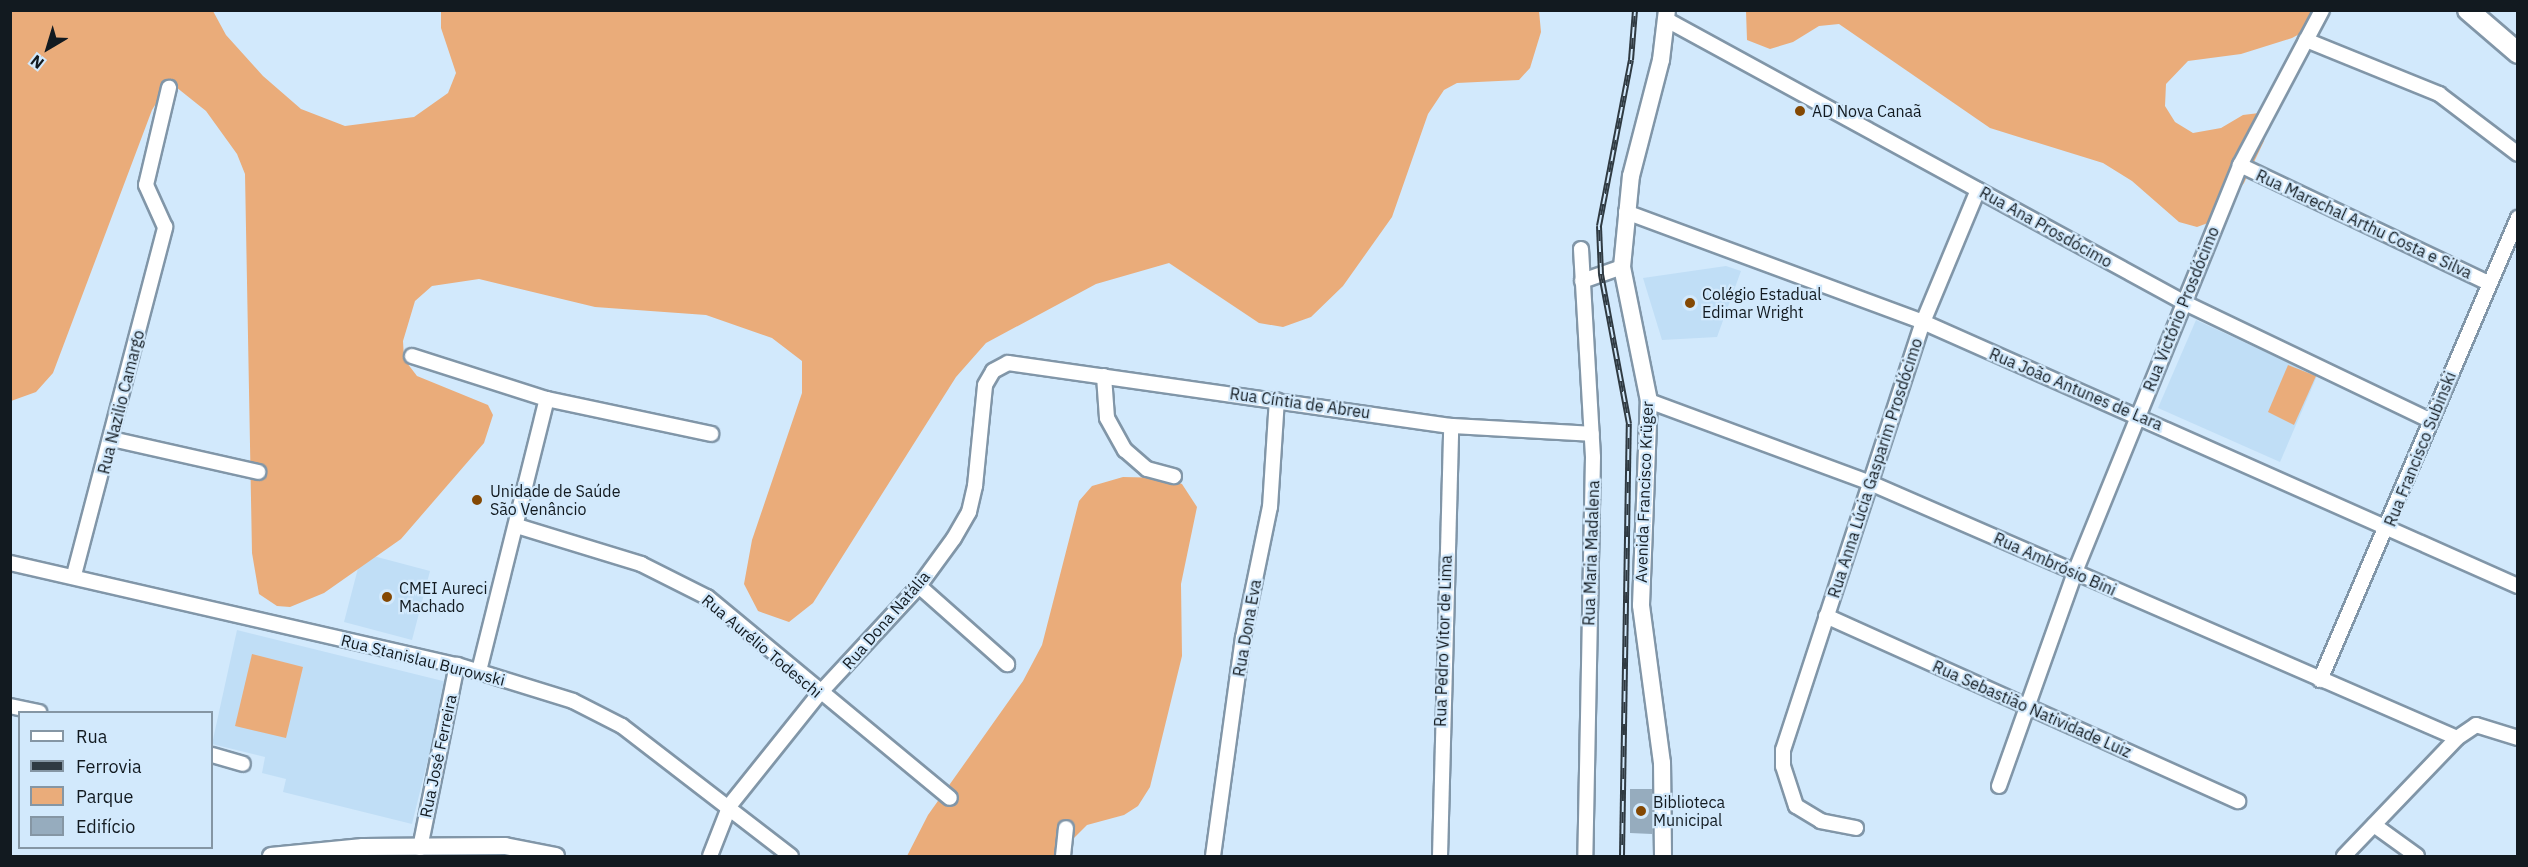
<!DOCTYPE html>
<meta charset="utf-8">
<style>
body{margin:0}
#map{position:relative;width:2528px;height:867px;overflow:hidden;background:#d2e9fc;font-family:"IBM Plex Sans",sans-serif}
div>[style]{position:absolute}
.built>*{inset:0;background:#c0def6}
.green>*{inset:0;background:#eaac7a}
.building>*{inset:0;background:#96acbe}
.roads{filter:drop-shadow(2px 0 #8196a8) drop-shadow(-2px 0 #8196a8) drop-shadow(0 2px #8196a8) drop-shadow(0 -2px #8196a8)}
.minor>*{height:14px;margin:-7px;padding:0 7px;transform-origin:7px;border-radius:7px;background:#fff}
.major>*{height:16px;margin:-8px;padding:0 8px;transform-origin:8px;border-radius:8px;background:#fff}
.highway>*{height:20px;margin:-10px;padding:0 10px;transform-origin:10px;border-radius:10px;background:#fff}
.rail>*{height:6px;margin-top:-3px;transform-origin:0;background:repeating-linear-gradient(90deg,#d2e9fc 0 11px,#2f3a42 0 22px);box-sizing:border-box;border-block:2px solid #2f3a42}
.dots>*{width:16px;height:16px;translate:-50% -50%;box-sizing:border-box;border:3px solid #d2e9fc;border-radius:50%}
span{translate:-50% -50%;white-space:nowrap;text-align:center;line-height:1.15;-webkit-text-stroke:4.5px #d2e9fc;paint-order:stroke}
.poi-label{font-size:16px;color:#121a20}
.left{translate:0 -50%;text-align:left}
.street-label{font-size:16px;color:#121a20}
.frame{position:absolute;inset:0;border:12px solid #121a20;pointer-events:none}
.legend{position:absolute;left:18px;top:711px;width:195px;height:138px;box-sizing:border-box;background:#d2e9fc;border:2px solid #8596a4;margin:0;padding:8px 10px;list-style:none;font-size:18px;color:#121a20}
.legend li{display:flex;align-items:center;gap:12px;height:30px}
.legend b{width:30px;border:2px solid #8596a4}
.north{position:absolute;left:18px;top:18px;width:60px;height:60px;-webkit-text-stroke:4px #d2e9fc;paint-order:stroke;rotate:218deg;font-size:16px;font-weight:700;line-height:24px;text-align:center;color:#121a20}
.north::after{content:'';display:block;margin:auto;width:21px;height:27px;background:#121a20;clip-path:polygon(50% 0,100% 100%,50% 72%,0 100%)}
</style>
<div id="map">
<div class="built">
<i style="clip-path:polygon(1726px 266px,1741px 271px,1717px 337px,1662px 340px,1643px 278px)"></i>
<i style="clip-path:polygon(2196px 320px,2317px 376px,2280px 462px,2158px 408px)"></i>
<i style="clip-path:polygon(362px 553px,430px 571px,412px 640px,344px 622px)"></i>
<i style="clip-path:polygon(237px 630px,447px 682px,412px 824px,283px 792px,286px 779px,262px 773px,265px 757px,212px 744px)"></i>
</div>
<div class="green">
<i style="clip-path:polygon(11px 11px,213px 11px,226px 35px,263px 76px,301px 109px,345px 126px,414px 117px,448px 93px,456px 73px,441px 28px,441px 11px,1539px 11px,1541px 32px,1530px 68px,1519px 80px,1457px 83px,1444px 90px,1428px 114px,1392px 217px,1343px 286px,1311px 317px,1283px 327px,1259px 323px,1169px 263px,1096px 284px,986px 343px,956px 377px,813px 603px,789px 622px,758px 611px,744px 584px,752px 540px,802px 393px,802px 361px,772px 338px,706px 315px,595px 307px,479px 279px,432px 286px,415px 301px,403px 341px,404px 359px,417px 376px,488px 405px,493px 415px,484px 443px,401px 539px,324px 593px,290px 607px,277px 606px,259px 594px,252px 553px,245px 174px,237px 154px,206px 111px,176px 87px,163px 92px,152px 110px,53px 373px,36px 392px,11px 401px)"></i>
<i style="clip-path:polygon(1746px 11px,2313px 10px,2314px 11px,2305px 31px,2292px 38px,2241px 54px,2188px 61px,2166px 84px,2165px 106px,2175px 122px,2193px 133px,2221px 128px,2243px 115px,2259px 113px,2267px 122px,2264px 141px,2244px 183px,2216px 220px,2197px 227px,2179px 222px,2132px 181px,2103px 163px,1990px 128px,1839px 24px,1819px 26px,1793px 42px,1770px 49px,1747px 40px)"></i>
<i style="clip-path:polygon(2288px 365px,2316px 376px,2294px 425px,2268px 412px)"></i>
<i style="clip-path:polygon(1123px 477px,1167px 478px,1182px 484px,1197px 507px,1181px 584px,1182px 656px,1150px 787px,1138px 806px,1124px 815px,1087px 825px,1070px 842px,1064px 856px,907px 856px,928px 815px,1023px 681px,1042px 645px,1079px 501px,1092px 486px)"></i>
<i style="clip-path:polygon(252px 654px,303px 667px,286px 738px,235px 726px)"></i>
</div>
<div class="building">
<i style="clip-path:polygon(1630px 789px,1652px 789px,1652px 834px,1630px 833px)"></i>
</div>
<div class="roads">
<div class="minor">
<i style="left:1667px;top:20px;width:590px;rotate:28.65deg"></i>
<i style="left:2185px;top:303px;width:273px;rotate:25.6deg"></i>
<i style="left:2306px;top:40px;width:144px;rotate:22.1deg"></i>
<i style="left:2439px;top:94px;width:99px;rotate:37.2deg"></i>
<i style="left:2240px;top:165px;width:275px;rotate:25.4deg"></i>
<i style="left:1626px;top:212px;width:317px;rotate:20.3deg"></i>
<i style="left:1923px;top:322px;width:651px;rotate:23.93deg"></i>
<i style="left:1581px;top:249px;width:208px;rotate:86.7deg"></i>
<i style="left:1593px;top:457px;width:399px;rotate:91.1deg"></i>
<i style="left:1582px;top:281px;width:42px;rotate:-19.3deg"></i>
<i style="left:412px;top:356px;width:142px;rotate:17.7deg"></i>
<i style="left:547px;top:399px;width:168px;rotate:12deg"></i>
<i style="left:1104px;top:376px;width:42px;rotate:85.9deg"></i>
<i style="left:1107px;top:418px;width:37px;rotate:61deg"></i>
<i style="left:1125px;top:450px;width:29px;rotate:41deg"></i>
<i style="left:1147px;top:469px;width:28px;rotate:15deg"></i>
<i style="left:1649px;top:401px;width:233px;rotate:20.3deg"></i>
<i style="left:1868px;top:482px;width:642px;rotate:23.49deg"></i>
<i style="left:112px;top:439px;width:150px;rotate:12.7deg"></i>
<i style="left:517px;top:526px;width:130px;rotate:17deg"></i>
<i style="left:641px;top:564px;width:74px;rotate:26.6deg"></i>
<i style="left:707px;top:597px;width:315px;rotate:39.6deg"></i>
<i style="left:10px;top:563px;width:458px;rotate:12.9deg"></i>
<i style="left:457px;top:665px;width:121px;rotate:17.2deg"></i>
<i style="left:573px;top:701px;width:55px;rotate:27deg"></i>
<i style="left:622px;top:726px;width:213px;rotate:37.6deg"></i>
<i style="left:74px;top:575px;width:360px;rotate:-75.3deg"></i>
<i style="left:165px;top:227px;width:46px;rotate:-114.3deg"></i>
<i style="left:146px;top:185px;width:100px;rotate:-76.7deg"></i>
<i style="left:919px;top:586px;width:118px;rotate:41.6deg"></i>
<i style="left:1826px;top:616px;width:452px;rotate:24.2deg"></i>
<i style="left:479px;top:671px;width:280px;rotate:-76deg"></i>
<i style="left:2320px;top:680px;width:503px;rotate:-66.8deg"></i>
<i style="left:10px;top:706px;width:30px;rotate:12deg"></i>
<i style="left:212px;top:755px;width:32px;rotate:16deg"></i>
<i style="left:1999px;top:786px;width:227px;rotate:-70.4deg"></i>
<i style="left:2075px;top:572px;width:439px;rotate:-67.9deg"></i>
<i style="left:2240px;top:165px;width:175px;rotate:-62.1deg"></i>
<i style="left:2374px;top:825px;width:53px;rotate:35.8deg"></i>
<i style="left:1856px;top:828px;width:36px;rotate:-169deg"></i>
<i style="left:1821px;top:821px;width:29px;rotate:-149deg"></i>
<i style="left:1796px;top:806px;width:42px;rotate:-108deg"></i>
<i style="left:1783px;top:766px;width:16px;rotate:-90deg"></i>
<i style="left:1783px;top:750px;width:450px;rotate:-71.9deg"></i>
<i style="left:1923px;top:322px;width:143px;rotate:-67.4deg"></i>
<i style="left:420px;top:848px;width:187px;rotate:-78.6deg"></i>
<i style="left:710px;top:856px;width:55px;rotate:-68.6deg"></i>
<i style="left:730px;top:805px;width:142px;rotate:-51.3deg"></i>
<i style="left:819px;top:694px;width:147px;rotate:-47.2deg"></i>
<i style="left:919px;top:586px;width:59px;rotate:-53.9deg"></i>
<i style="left:954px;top:538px;width:30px;rotate:-60deg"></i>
<i style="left:969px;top:512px;width:27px;rotate:-77deg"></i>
<i style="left:975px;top:486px;width:101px;rotate:-84.3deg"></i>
<i style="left:985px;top:385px;width:16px;rotate:-60deg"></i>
<i style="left:993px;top:371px;width:17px;rotate:-28deg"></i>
<i style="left:1008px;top:363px;width:447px;rotate:8.1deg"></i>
<i style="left:1451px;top:426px;width:141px;rotate:3.2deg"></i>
<i style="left:1063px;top:856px;width:28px;rotate:-84deg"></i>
<i style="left:1213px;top:856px;width:220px;rotate:-82.2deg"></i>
<i style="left:1243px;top:638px;width:134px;rotate:-78.4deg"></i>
<i style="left:1270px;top:507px;width:107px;rotate:-86.3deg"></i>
<i style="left:1440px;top:856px;width:430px;rotate:-88.5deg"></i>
<i style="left:2344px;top:856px;width:163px;rotate:-46.2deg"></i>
<i style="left:2457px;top:738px;width:23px;rotate:-34deg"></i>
<i style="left:2476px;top:725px;width:44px;rotate:17.2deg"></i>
</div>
<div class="major">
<i style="left:271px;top:856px;width:92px;rotate:-5.6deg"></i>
<i style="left:363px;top:847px;width:142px;rotate:-0.4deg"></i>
<i style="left:505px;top:846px;width:52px;rotate:11.1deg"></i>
<i style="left:1663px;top:856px;width:93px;rotate:-90.6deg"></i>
<i style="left:1662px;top:763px;width:159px;rotate:-97.6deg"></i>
<i style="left:1641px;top:605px;width:204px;rotate:-87.8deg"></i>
<i style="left:1649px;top:401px;width:137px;rotate:-101.4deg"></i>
<i style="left:1622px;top:267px;width:91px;rotate:-84.4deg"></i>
<i style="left:1631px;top:176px;width:120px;rotate:-75.5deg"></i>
<i style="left:1661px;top:60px;width:50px;rotate:-83.2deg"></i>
</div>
<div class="highway">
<i style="left:2468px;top:10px;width:66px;rotate:40.7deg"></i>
</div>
</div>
<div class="rail">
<i style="left:1622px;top:856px;width:432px;rotate:-89.1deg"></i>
<i style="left:1629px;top:424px;width:153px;rotate:-100.6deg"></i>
<i style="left:1601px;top:274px;width:48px;rotate:-92.4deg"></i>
<i style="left:1599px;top:226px;width:169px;rotate:-79.1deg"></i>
<i style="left:1631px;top:60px;width:50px;rotate:-85.4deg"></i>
</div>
<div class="dots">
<i style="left:1800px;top:111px;background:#844803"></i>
<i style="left:1690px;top:303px;background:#844803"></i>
<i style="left:477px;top:500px;background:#844803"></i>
<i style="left:387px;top:597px;background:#844803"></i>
<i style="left:1641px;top:811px;background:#844803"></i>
</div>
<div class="poi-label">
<span class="left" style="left:1812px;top:111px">AD Nova Canaã</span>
<span class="left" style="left:1702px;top:303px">Colégio Estadual<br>Edimar Wright</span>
<span class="left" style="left:490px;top:500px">Unidade de Saúde<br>São Venâncio</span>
<span class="left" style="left:399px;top:597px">CMEI Aureci<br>Machado</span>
<span class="left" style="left:1653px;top:811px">Biblioteca<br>Municipal</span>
</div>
<div class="street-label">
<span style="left:2364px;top:224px;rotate:25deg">Rua Marechal Arthu Costa e Silva</span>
<span style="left:2046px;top:227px;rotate:29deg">Rua Ana Prosdócimo</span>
<span style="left:2181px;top:309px;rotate:-68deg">Rua Victório Prosdócimo</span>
<span style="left:2076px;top:389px;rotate:23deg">Rua João Antunes de Lara</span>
<span style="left:121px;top:402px;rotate:-76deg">Rua Nazilio Camargo</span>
<span style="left:1300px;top:403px;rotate:8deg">Rua Cíntia de Abreu</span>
<span style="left:2420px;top:449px;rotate:-68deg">Rua Francisco Subinski</span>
<span style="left:1875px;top:468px;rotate:-72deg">Rua Anna Lúcia Gasparim Prosdócimo</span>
<span style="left:1644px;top:492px;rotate:-88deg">Avenida Francisco Krüger</span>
<span style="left:1591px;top:553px;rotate:-88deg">Rua Maria Madalena</span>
<span style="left:2055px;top:564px;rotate:24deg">Rua Ambrósio Bini</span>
<span style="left:886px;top:620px;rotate:-49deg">Rua Dona Natália</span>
<span style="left:1247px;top:628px;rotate:-80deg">Rua Dona Eva</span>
<span style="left:1443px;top:641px;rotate:-88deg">Rua Pedro Vitor de Lima</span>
<span style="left:762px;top:646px;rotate:40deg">Rua Aurélio Todeschi</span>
<span style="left:423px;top:660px;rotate:14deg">Rua Stanislau Burowski</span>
<span style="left:2032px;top:709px;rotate:24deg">Rua Sebastião Natividade Luiz</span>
<span style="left:438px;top:756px;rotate:-78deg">Rua José Ferreira</span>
</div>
<div class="frame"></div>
<ul class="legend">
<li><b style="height:8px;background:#fff"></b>Rua</li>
<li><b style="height:8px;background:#2f3a42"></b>Ferrovia</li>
<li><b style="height:16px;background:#eaac7a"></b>Parque</li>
<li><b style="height:16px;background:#96acbe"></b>Edifício</li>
</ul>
<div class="north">N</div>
</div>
